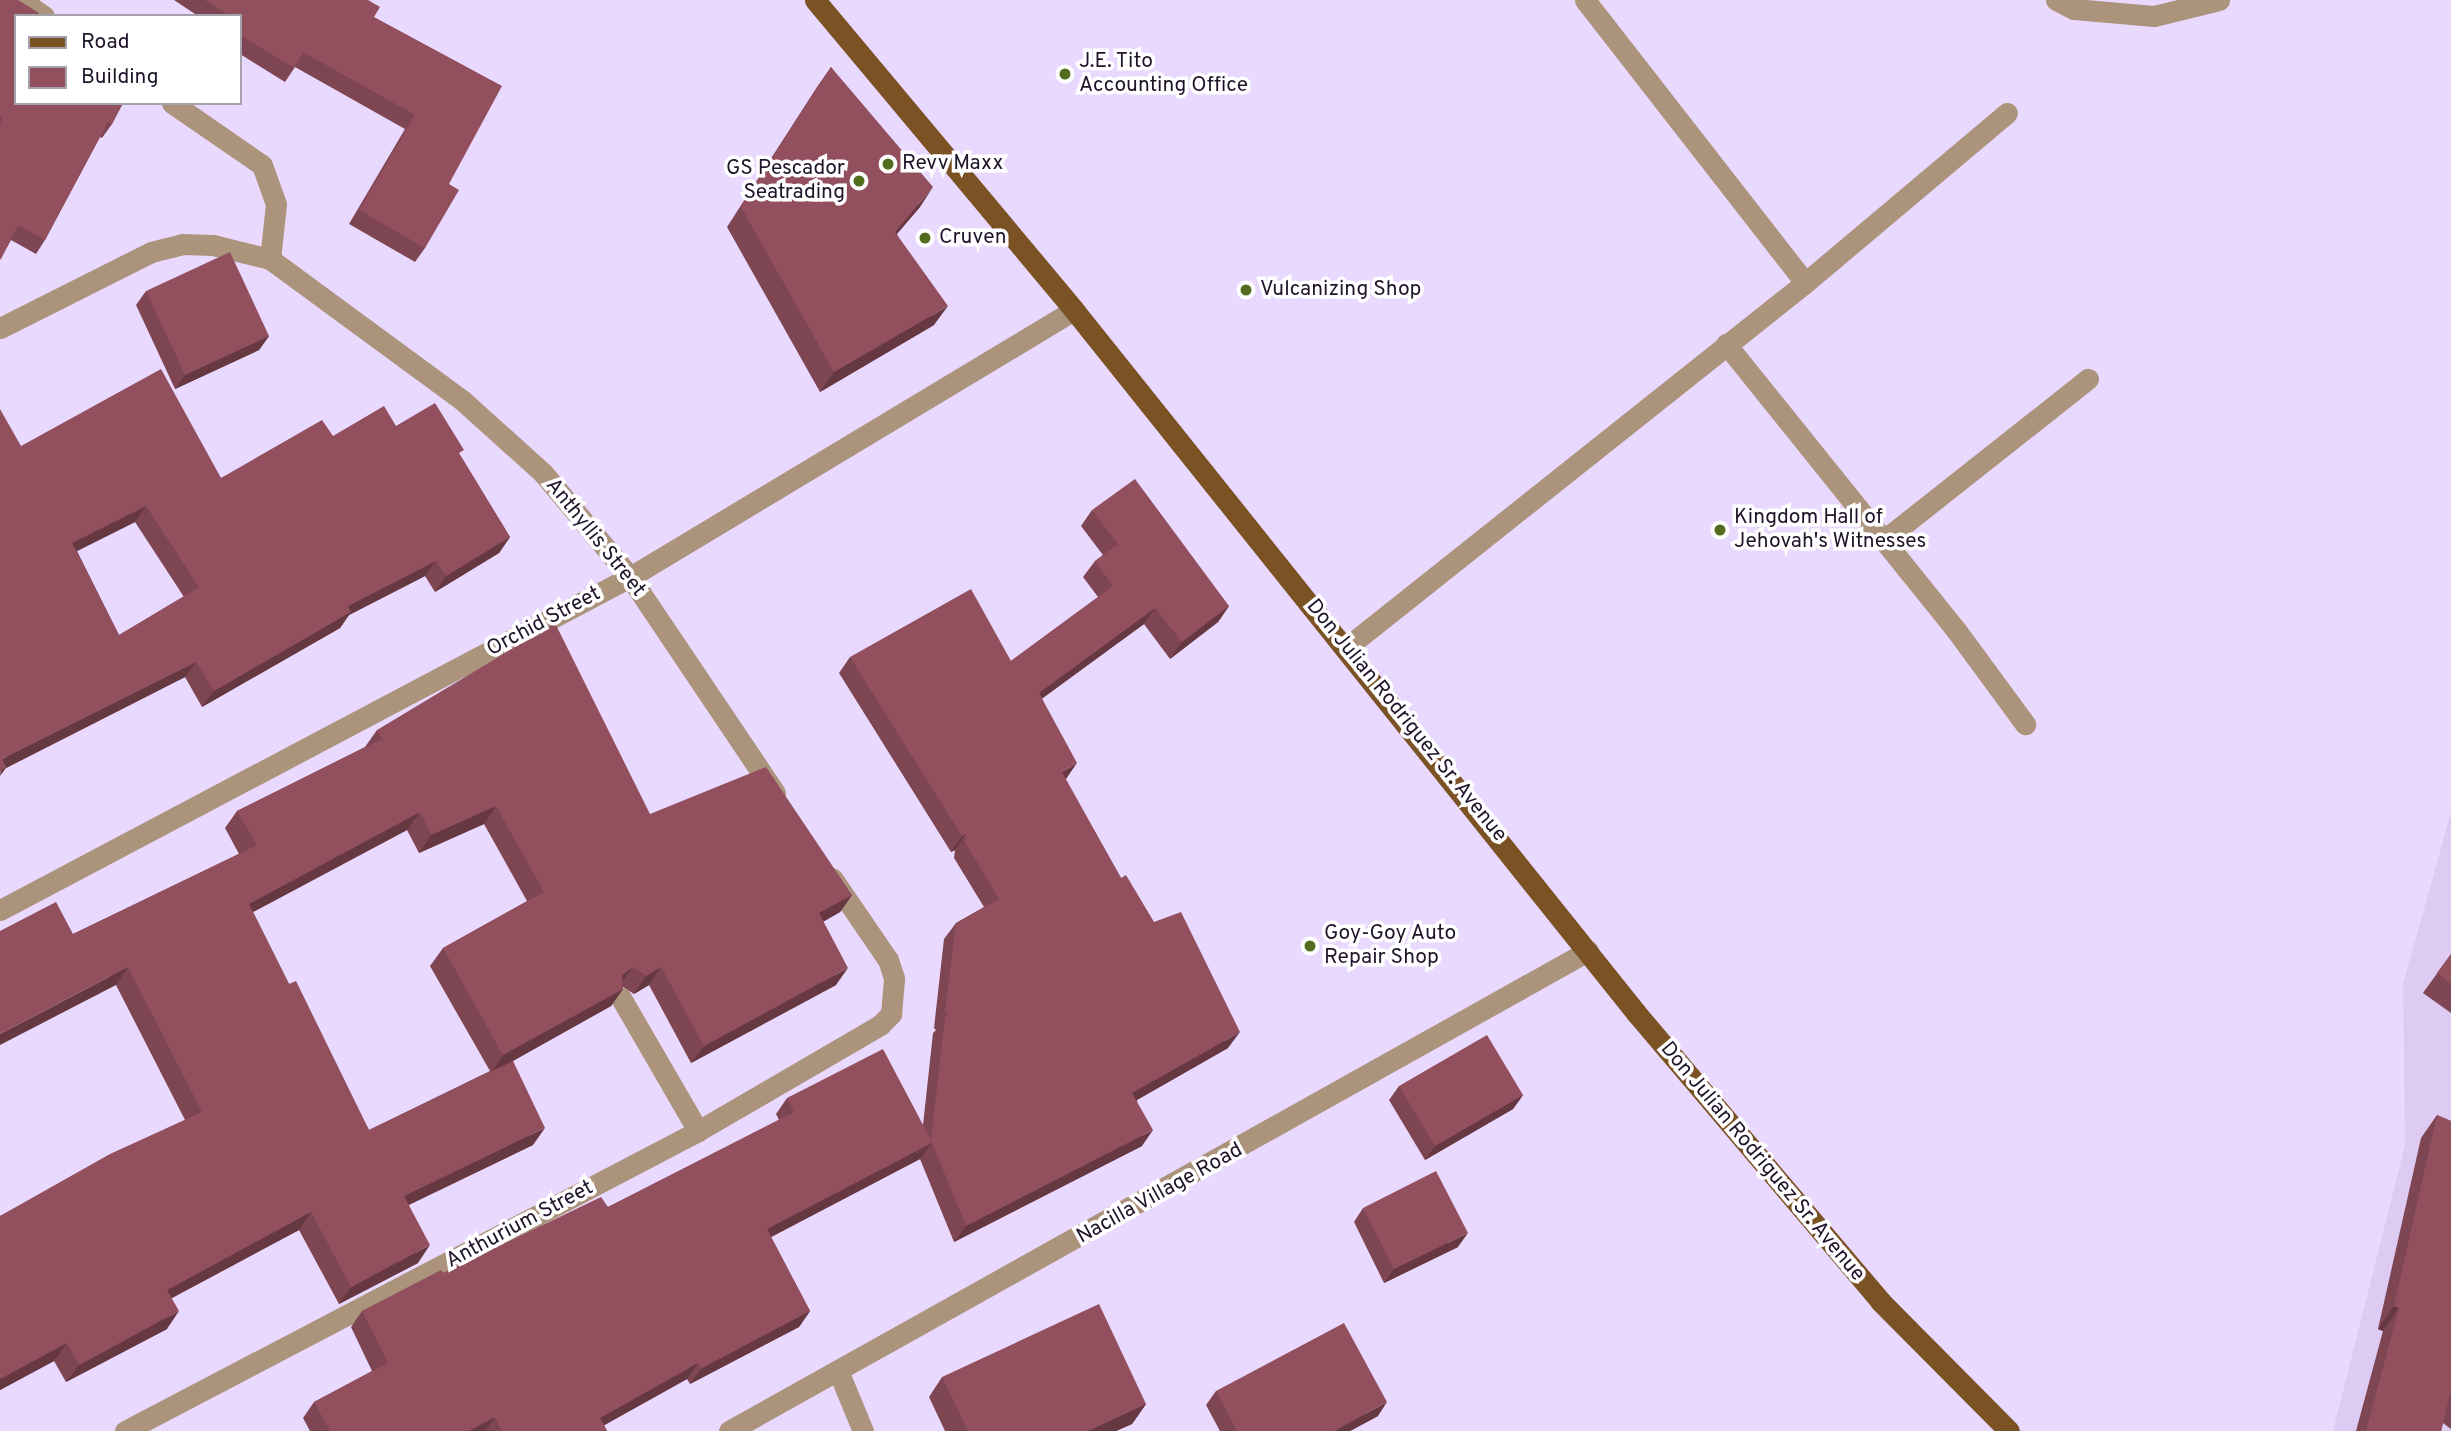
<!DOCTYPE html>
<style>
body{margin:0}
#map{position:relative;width:2451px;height:1431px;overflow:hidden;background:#ead9ff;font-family:Overpass,sans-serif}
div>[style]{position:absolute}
.built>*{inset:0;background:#decbf4}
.minor>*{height:21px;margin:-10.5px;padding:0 10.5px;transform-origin:10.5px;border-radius:10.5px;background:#ab937c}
.major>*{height:21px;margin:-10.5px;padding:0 10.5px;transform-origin:10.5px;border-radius:10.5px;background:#7b5224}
.wall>*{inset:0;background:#7e4552}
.shaded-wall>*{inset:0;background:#663842}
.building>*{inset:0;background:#92505f}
.dots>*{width:19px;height:19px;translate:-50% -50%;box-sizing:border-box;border:4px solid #fff;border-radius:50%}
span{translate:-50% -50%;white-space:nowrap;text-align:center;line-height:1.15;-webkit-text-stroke:7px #fff;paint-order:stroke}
.poi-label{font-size:21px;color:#1f142a}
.left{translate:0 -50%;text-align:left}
.right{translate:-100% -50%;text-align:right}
.street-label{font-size:21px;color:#1f142a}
.legend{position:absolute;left:14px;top:14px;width:228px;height:91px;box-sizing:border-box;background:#fff;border:2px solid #a5a1aa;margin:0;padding:9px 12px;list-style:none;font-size:21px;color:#1f142a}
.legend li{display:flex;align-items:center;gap:14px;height:35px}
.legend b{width:35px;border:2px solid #a5a1aa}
</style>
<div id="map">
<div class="built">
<i style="clip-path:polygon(2451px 812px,2451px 1431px,2333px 1431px,2405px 1145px,2403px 984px)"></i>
</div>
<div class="minor">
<i style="left:21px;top:0;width:28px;rotate:35deg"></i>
<i style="left:1585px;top:0;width:358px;rotate:52.1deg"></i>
<i style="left:2056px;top:0;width:20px;rotate:27deg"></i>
<i style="left:2074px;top:9px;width:80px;rotate:5deg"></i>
<i style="left:2154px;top:16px;width:67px;rotate:-13.8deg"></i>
<i style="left:172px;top:103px;width:109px;rotate:34.6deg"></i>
<i style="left:262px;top:165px;width:41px;rotate:70.3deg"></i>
<i style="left:276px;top:204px;width:55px;rotate:96.2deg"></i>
<i style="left:0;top:328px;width:169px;rotate:-26.7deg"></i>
<i style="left:151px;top:252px;width:32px;rotate:-14deg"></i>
<i style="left:182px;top:244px;width:31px;rotate:2deg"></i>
<i style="left:213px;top:245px;width:59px;rotate:13.8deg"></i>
<i style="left:270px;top:259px;width:238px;rotate:36.3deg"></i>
<i style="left:462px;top:400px;width:109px;rotate:42deg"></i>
<i style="left:543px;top:473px;width:136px;rotate:50.1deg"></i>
<i style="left:630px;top:577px;width:260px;rotate:56.1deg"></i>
<i style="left:1726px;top:344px;width:367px;rotate:51.2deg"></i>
<i style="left:1956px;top:630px;width:117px;rotate:53.7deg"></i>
<i style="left:1884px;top:540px;width:260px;rotate:-38.3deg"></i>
<i style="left:1347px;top:647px;width:585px;rotate:-38.48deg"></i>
<i style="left:1805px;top:283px;width:264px;rotate:-40.1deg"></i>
<i style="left:0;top:910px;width:713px;rotate:-27.86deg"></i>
<i style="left:630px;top:577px;width:518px;rotate:-31.02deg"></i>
<i style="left:621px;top:998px;width:154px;rotate:59.9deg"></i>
<i style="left:839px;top:1373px;width:63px;rotate:67.5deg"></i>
<i style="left:125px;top:1431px;width:647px;rotate:-27.63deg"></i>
<i style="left:698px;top:1131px;width:211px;rotate:-30.2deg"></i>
<i style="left:880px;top:1025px;width:16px;rotate:-45deg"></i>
<i style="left:891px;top:1014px;width:36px;rotate:-85deg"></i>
<i style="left:894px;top:978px;width:19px;rotate:-108deg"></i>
<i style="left:888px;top:960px;width:99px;rotate:-124.3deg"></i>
<i style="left:729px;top:1431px;width:984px;rotate:-29.2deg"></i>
</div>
<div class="major">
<i style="left:815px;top:0;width:404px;rotate:50.1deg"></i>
<i style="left:1074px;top:310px;width:901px;rotate:51.35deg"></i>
<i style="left:1637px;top:1014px;width:376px;rotate:49.7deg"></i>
<i style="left:1880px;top:1301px;width:183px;rotate:45.2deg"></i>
</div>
<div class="wall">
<i style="clip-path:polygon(0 0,16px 16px,123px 103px,112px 124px,102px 138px,100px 137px,45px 240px,36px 254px,11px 240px,0 260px)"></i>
<i style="clip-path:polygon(174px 0,368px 0,374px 17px,449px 184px,425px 248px,415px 262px,349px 224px,405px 129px,295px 67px,285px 82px,240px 54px,240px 16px,198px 16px)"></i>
<i style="clip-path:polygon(831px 67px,920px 207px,897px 234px,934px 325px,820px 392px,727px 227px,817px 87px)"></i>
<i style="clip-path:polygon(146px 291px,269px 336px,259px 350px,175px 389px,136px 305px)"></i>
<i style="clip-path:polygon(evenodd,396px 426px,460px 455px,510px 537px,499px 553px,435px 592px,425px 576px,349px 615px,340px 628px,202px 707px,185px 677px,6px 768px,21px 446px,221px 478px,333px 436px,396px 426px,135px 522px,184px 597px,119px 635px,77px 551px,135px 522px)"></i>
<i style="clip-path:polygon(1092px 510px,1229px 606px,1218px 622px,1170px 659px,1144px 624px,1042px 698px,1065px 779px,1121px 878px,1228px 1048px,1137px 1100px,1142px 1146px,954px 1242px,920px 1159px,771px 1237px,810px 1311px,799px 1327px,690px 1384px,687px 1379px,604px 1425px,607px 1431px,310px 1431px,303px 1418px,314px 1402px,372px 1371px,351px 1327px,362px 1311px,443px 1273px,608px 1207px,779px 1120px,776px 1114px,787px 1098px,923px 1125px,933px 1033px,936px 1030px,934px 1028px,944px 939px,956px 923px,984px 907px,954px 858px,955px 850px,951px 852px,839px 673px,850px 657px,1011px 661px,1098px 597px,1083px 577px,1095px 561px,1103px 555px,1081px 526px)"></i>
<i style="clip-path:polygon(evenodd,377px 730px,650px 814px,852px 895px,840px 912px,823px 922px,836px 985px,691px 1063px,649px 985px,634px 994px,623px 987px,623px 989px,611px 1006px,513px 1061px,533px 1145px,409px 1205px,418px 1263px,339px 1304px,299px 1230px,172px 1298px,167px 1329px,66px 1382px,54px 1361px,0 1390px,0 1216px,185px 1120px,116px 985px,73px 934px,239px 854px,225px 828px,237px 811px,365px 747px,377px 730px,484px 824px,527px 901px,443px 948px,430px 966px,490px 1071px,369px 1130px,289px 984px,253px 912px,407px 830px,419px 853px,484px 824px)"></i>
<i style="clip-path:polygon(2451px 954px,2451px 1013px,2423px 993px)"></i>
<i style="clip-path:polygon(1399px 1086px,1523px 1095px,1513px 1109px,1425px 1160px,1389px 1100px)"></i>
<i style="clip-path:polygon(2437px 1115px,2451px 1121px,2451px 1429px,2443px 1423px,2441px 1431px,2356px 1431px,2383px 1331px,2378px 1329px,2421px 1138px)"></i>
<i style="clip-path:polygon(1363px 1208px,1458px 1247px,1384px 1283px,1354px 1222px)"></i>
<i style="clip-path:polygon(942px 1377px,1146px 1404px,1132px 1424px,1116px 1431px,945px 1431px,929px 1397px)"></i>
<i style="clip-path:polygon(1216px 1391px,1378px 1416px,1350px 1431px,1220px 1431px,1206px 1405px)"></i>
</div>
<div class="shaded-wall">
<i style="clip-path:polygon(933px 187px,920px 207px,882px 251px,895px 232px)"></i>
<i style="clip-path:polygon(948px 306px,934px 325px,820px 392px,834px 372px)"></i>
<i style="clip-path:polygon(269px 336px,259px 350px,175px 389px,185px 375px)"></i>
<i style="clip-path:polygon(146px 506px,135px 522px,61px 559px,72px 543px)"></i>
<i style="clip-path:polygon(510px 537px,499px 553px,435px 592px,446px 576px)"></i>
<i style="clip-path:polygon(436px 561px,425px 576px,349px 615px,340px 628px,202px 707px,214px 691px,348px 606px)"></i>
<i style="clip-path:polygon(1229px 606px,1218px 622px,1170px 659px,1182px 642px)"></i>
<i style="clip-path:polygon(1155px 608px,1144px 624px,1028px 709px,1039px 693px)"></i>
<i style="clip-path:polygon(196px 662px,185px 677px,6px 768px,0 776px,2px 759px)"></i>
<i style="clip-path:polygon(1077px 763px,1066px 779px,1050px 789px,1062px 772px)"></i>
<i style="clip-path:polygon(496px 806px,484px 824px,419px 853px,431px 835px)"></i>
<i style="clip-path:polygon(420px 812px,407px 830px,236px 921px,249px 904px)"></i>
<i style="clip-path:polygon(966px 834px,955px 850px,951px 852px,962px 836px)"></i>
<i style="clip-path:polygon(852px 895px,840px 912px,806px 931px,819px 913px)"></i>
<i style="clip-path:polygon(128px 967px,116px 985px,0 1045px,0 1034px)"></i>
<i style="clip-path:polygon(633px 967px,620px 985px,622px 975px)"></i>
<i style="clip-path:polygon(661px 967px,649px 985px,634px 994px,646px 976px)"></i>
<i style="clip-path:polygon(848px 968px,836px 985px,691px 1063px,704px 1046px)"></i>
<i style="clip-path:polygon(623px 989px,611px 1006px,491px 1073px,503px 1055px)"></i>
<i style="clip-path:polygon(1240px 1032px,1228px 1048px,1121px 1109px,1132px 1093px)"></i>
<i style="clip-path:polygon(1523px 1095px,1513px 1109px,1425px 1160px,1435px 1146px)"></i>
<i style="clip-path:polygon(545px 1128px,533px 1145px,391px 1213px,404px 1196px)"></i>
<i style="clip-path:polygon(1153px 1130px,1142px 1146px,954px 1242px,966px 1226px)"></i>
<i style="clip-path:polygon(932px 1143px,920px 1159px,756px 1245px,767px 1229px)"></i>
<i style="clip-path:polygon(311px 1212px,299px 1230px,155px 1307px,167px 1290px)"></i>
<i style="clip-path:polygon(1468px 1233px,1458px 1247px,1384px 1283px,1394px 1269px)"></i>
<i style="clip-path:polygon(430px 1245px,418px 1263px,339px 1304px,351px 1287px)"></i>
<i style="clip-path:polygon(2394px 1306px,2399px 1308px,2383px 1331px,2378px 1329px)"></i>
<i style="clip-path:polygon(179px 1311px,167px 1329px,66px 1382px,79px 1365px)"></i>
<i style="clip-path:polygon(810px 1311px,799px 1327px,690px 1384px,702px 1368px)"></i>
<i style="clip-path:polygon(67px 1343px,54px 1361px,0 1390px,0 1379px)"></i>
<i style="clip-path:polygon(698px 1363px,687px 1379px,594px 1431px,600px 1418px)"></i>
<i style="clip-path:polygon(1387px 1402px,1378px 1416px,1350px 1431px,1334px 1431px)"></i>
<i style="clip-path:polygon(1146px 1404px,1132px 1424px,1116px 1431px,1088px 1431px)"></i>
<i style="clip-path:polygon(495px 1417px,485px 1431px,469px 1431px)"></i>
</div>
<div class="building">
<i style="clip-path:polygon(0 0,18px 0,39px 13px,37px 16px,16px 16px,16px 103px,123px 103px,112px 124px,108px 122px,45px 240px,18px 225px,1px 259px,0 258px,0 124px,3px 117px,0 116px)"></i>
<i style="clip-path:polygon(205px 0,368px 0,380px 7px,374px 17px,502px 86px,449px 184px,459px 190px,425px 248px,359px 210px,415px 115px,303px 52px,294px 68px,240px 35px,240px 16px,227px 16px,228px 15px)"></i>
<i style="clip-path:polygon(831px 67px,933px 187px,895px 232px,948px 306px,834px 372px,741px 207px)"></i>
<i style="clip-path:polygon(230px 252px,269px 336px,185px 375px,146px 291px)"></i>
<i style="clip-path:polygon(evenodd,161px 369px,221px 478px,322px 420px,333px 436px,384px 406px,396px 426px,435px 403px,464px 450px,459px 453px,510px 537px,446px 576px,436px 561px,348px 606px,351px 612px,214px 691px,196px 662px,2px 759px,6px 767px,0 772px,0 409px,21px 446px,161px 369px,146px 506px,199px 587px,119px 635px,72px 543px,146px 506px)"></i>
<i style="clip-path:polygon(1135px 479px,1229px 606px,1182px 642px,1155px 608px,1039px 693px,1077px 763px,1062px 772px,1121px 878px,1126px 875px,1154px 922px,1181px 912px,1240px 1032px,1132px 1093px,1153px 1130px,966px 1226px,932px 1143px,767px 1229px,810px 1311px,702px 1368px,698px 1363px,600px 1418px,607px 1431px,502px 1431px,495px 1417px,469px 1431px,330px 1431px,314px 1402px,388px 1363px,362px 1311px,441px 1270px,443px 1273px,601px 1197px,608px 1207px,794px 1112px,787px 1098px,883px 1049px,931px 1140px,945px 1017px,949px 1015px,945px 1012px,956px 923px,999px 899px,965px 842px,966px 834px,962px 836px,850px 657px,971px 589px,1011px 661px,1113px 586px,1095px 561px,1118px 544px,1092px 510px)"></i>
<i style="clip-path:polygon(555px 623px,650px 814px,766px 767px,852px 895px,819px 913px,848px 968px,704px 1046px,661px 967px,646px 976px,633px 967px,622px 975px,623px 989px,503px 1055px,443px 948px,544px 892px,496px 806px,431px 835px,420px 812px,249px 904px,289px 984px,296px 981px,369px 1130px,513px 1061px,545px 1128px,404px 1196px,430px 1245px,351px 1287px,311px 1212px,167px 1290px,179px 1311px,79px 1365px,67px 1343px,0 1379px,0 1216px,110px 1154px,202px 1112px,128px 967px,0 1034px,0 931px,56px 902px,73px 934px,257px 845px,237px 811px,382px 739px,377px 730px)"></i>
<i style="clip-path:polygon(2451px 954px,2451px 984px,2437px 973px)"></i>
<i style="clip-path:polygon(1487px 1035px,1523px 1095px,1435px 1146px,1399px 1086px)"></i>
<i style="clip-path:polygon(2437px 1115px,2451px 1121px,2451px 1395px,2450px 1394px,2441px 1431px,2366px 1431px,2399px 1308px,2394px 1306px)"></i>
<i style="clip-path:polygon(1436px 1171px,1468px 1233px,1394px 1269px,1363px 1208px)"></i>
<i style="clip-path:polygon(1099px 1304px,1146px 1404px,1088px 1431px,968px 1431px,942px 1377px)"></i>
<i style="clip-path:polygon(1344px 1323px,1387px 1402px,1334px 1431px,1237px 1431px,1216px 1391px)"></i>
</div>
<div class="dots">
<i style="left:1065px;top:74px;background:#526c1e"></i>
<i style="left:888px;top:164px;background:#526c1e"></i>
<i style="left:859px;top:181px;background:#526c1e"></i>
<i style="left:925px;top:238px;background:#526c1e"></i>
<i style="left:1246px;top:290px;background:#526c1e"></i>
<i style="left:1720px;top:530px;background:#526c1e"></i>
<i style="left:1310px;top:946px;background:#526c1e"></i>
</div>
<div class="poi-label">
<span class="left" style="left:1079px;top:74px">J.E. Tito<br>Accounting Office</span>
<span class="left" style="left:902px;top:164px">Revv Maxx</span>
<span class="right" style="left:845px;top:181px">GS Pescador<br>Seatrading</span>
<span class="left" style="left:939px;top:238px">Cruven</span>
<span class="left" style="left:1260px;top:290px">Vulcanizing Shop</span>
<span class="left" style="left:1734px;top:530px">Kingdom Hall of<br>Jehovah's Witnesses</span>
<span class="left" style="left:1324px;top:946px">Goy-Goy Auto<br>Repair Shop</span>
</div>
<div class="street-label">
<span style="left:595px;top:538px;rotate:51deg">Anthyllis Street</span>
<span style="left:544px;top:622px;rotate:-28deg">Orchid Street</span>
<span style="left:1406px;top:721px;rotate:51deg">Don Julian Rodriguez Sr. Avenue</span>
<span style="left:1762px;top:1162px;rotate:50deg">Don Julian Rodriguez Sr. Avenue</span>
<span style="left:1160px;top:1194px;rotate:-29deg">Nacilla Village Road</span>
<span style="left:520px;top:1225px;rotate:-28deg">Anthurium Street</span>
</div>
<ul class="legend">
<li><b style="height:9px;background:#7b5224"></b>Road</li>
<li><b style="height:19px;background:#92505f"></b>Building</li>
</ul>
</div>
